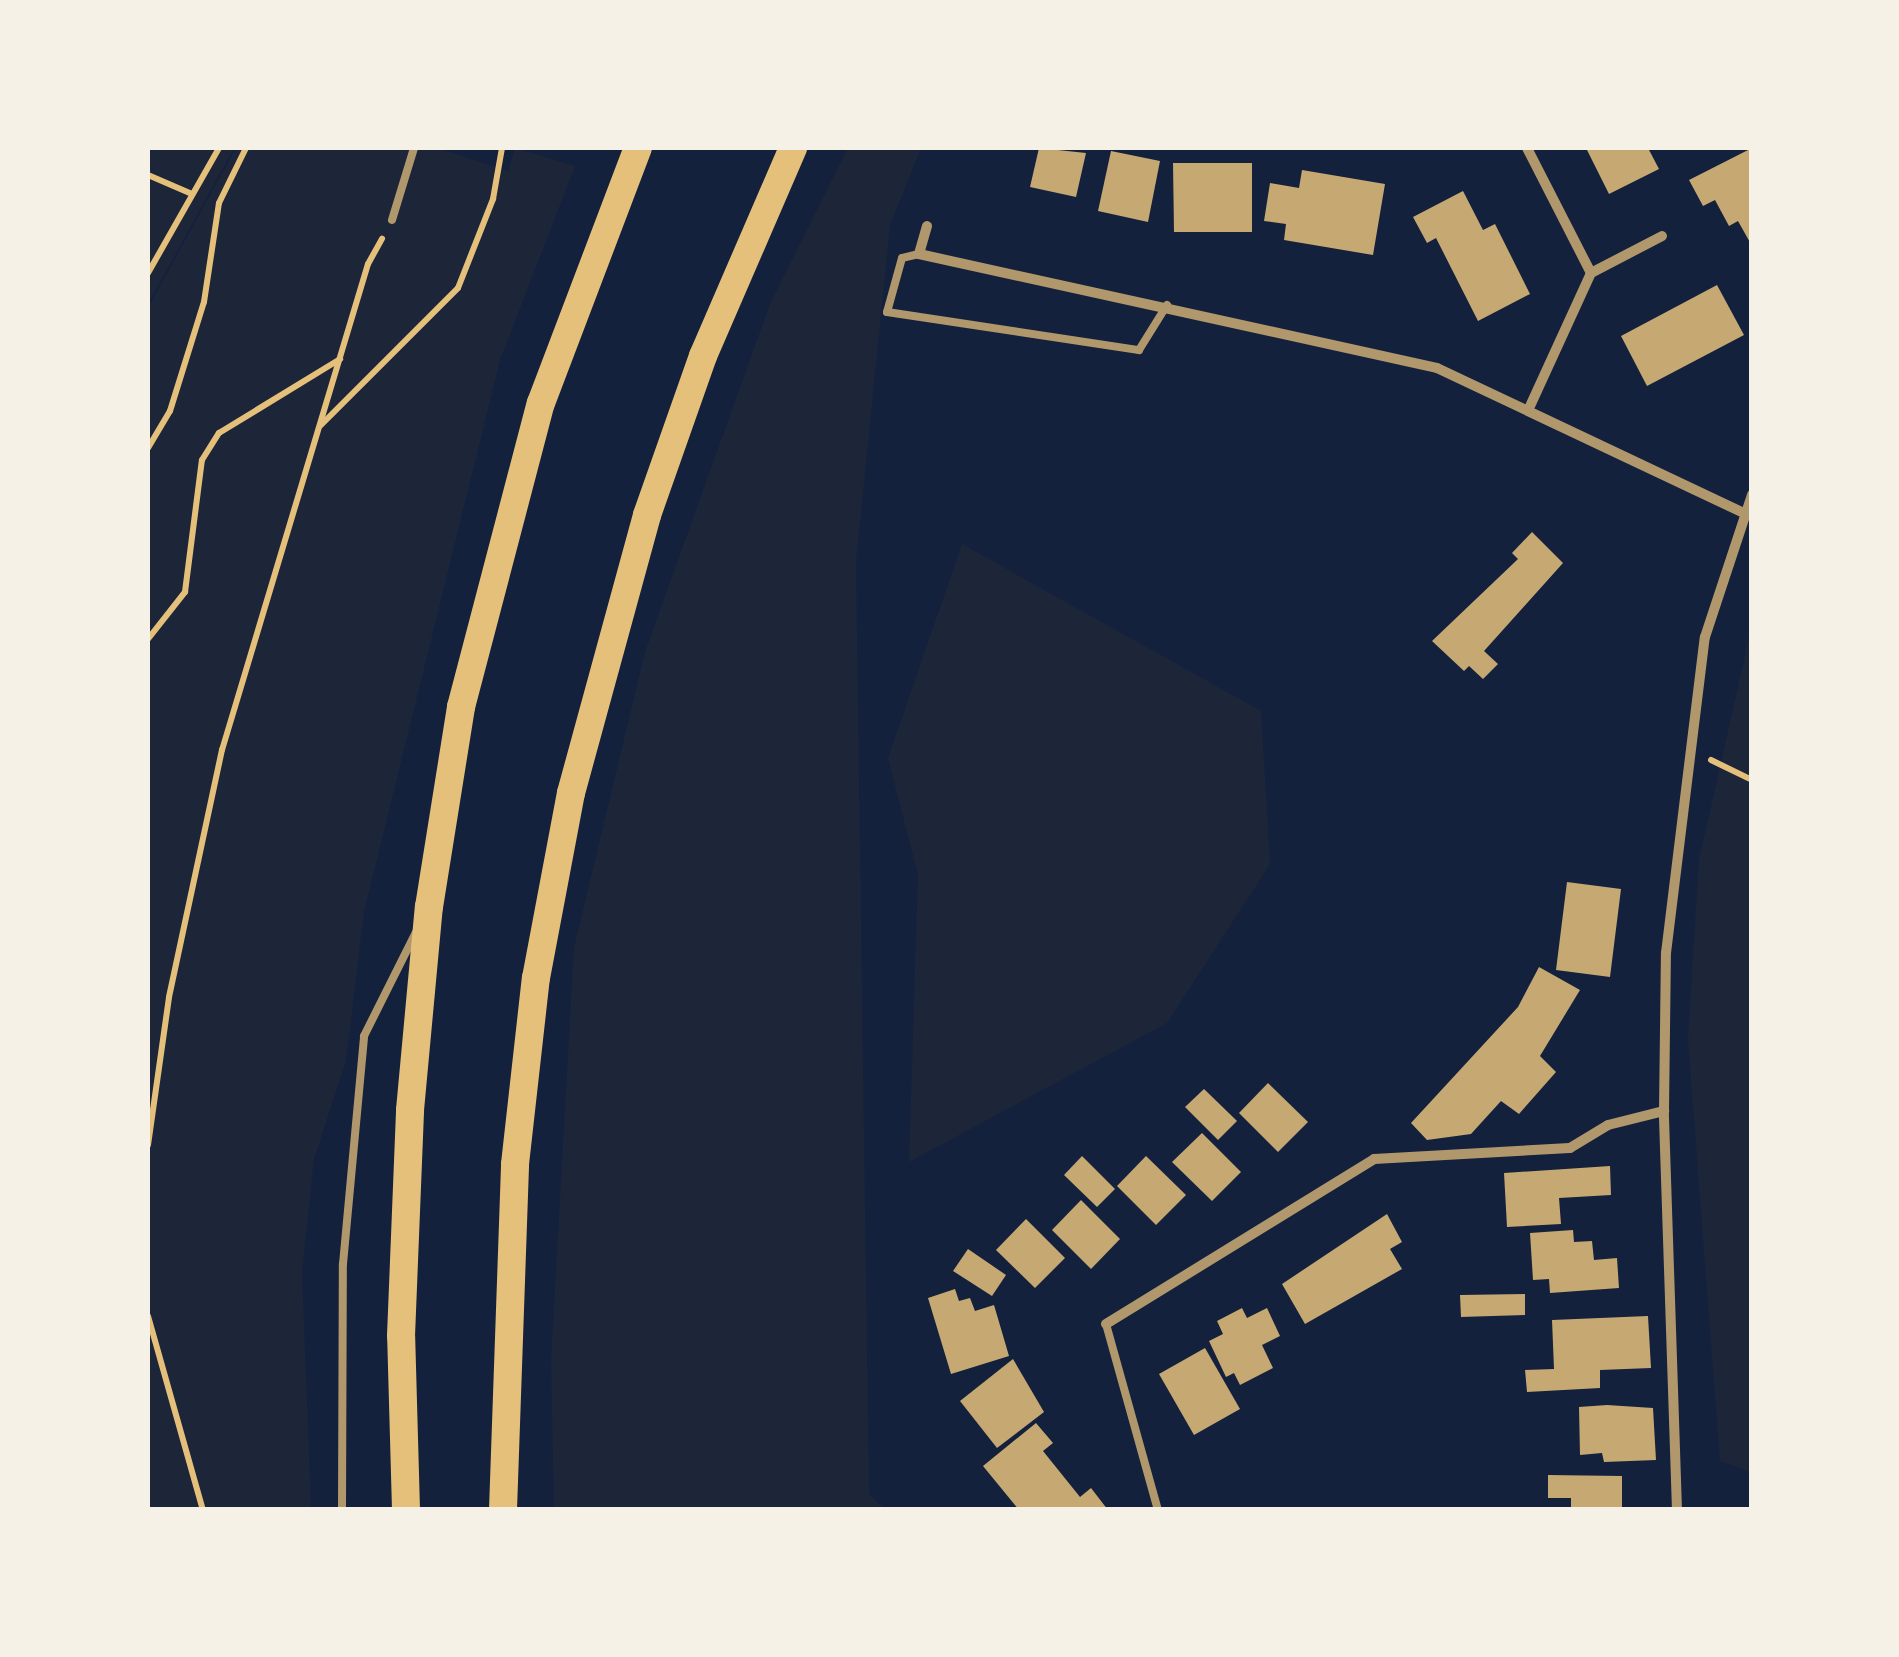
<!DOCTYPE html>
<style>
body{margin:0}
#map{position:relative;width:1899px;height:1657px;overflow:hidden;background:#14213d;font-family:Manrope,sans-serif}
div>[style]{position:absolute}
.green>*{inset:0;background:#1d2539}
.building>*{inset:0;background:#c6a872}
.path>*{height:6px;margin:-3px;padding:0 3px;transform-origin:3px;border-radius:3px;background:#e5c07b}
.service>*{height:8px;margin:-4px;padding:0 4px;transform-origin:4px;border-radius:4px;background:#b1986c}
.minor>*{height:10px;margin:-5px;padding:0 5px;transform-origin:5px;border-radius:5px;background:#b1986c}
.trunk>*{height:28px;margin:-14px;padding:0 14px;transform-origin:14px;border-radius:14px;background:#e5c07b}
span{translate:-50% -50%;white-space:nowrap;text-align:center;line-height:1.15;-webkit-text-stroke:8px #f6f1e7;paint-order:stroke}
.frame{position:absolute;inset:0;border:150px solid #f6f1e7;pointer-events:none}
</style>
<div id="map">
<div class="green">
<i style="clip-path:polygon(148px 148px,234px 148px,148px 304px)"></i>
<i style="clip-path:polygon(236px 148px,437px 148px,508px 171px,515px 148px,575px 166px,500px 360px,364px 912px,346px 1061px,314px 1159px,302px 1272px,311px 1509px,148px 1509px,148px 308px)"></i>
<i style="clip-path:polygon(848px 148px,921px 148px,890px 225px,856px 562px,869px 1494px,885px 1509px,554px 1509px,551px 1361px,574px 948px,645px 652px,770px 304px)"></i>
<i style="clip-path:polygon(962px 544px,1261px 711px,1270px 864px,1167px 1023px,909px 1162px,918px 875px,888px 758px)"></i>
<i style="clip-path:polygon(1751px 629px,1751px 1472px,1720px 1461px,1688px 1039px,1699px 860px)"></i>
</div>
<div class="building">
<i style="clip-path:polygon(1039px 148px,1086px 153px,1076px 197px,1030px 187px)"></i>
<i style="clip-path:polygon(1586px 148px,1648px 148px,1659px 169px,1609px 194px)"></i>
<i style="clip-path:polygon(1752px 148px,1752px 246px,1738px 221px,1729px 226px,1715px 200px,1703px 206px,1689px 180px)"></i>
<i style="clip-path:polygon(1111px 151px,1160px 161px,1148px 222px,1098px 211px)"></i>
<i style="clip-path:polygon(1173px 163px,1252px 163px,1252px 232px,1174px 232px)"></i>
<i style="clip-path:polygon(1302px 170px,1385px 184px,1373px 255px,1284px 240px,1286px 224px,1264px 221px,1270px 183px,1299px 188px)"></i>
<i style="clip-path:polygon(1463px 191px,1483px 230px,1495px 224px,1530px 294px,1478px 321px,1436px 238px,1427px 243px,1413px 217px)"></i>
<i style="clip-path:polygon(1717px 285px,1744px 335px,1647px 386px,1621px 336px)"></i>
<i style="clip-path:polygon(1532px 532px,1563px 563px,1484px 651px,1498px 664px,1483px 679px,1469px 666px,1464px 671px,1432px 641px,1518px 559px,1512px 553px)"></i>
<i style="clip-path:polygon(1567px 882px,1621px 889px,1610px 977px,1556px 970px)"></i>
<i style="clip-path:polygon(1539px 967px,1580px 990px,1540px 1056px,1556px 1072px,1519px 1114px,1501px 1101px,1471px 1134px,1427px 1140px,1411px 1123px,1518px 1007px)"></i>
<i style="clip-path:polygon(1268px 1083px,1308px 1122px,1278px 1152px,1239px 1113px)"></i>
<i style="clip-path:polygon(1204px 1089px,1237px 1121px,1218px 1140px,1185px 1107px)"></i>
<i style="clip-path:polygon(1202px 1133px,1241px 1172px,1212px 1201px,1172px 1162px)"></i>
<i style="clip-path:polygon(1082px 1156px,1115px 1189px,1097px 1207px,1064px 1175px)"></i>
<i style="clip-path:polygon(1146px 1156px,1186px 1195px,1156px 1225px,1117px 1186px)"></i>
<i style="clip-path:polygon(1610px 1166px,1611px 1195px,1559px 1198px,1561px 1224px,1507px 1227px,1504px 1173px)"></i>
<i style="clip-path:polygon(1081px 1200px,1120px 1239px,1091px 1269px,1052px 1230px)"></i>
<i style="clip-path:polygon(1387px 1214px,1402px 1242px,1390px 1249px,1402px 1269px,1305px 1324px,1282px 1284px)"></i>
<i style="clip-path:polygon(1026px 1219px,1065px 1258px,1035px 1288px,996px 1250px)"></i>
<i style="clip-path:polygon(1573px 1230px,1574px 1242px,1592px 1241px,1594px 1260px,1617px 1258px,1619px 1288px,1550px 1293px,1549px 1279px,1533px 1280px,1530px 1233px)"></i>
<i style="clip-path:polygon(968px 1249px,1006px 1275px,992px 1296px,953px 1271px)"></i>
<i style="clip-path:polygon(955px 1289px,959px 1301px,970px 1298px,975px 1311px,994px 1305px,1009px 1356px,951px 1374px,928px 1298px)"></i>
<i style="clip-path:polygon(1525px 1294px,1525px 1315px,1461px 1317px,1460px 1295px)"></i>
<i style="clip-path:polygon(1242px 1308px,1247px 1318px,1267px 1308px,1280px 1336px,1262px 1345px,1273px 1368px,1240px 1385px,1234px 1373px,1226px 1377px,1209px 1341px,1223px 1334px,1217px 1321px)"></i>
<i style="clip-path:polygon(1648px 1316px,1651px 1368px,1600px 1370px,1600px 1388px,1527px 1392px,1525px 1370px,1554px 1369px,1552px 1320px)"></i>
<i style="clip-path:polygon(1205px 1348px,1240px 1409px,1194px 1435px,1159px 1374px)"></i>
<i style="clip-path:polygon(1013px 1359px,1044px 1412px,997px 1448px,960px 1401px)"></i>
<i style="clip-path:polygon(1607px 1405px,1653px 1408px,1656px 1460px,1604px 1462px,1602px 1453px,1580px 1455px,1579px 1407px)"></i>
<i style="clip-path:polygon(1036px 1423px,1053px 1443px,1043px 1451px,1080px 1497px,1091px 1488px,1108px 1510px,1019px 1510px,983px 1466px)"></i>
<i style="clip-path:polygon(1548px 1475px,1622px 1476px,1622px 1510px,1571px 1510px,1571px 1498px,1548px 1498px)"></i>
</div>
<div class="path">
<i style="left:148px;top:175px;width:48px;rotate:23.4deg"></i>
<i style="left:148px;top:273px;width:144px;rotate:-60.4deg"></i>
<i style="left:320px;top:426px;width:195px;rotate:-45deg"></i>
<i style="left:458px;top:288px;width:96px;rotate:-68.5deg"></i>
<i style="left:493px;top:199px;width:52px;rotate:-80deg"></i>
<i style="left:148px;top:448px;width:43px;rotate:-59.3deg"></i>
<i style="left:170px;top:411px;width:114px;rotate:-72.7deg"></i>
<i style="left:204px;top:302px;width:100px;rotate:-81.4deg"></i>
<i style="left:219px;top:203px;width:61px;rotate:-63.9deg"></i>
<i style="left:148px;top:639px;width:60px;rotate:-51.8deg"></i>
<i style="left:185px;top:592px;width:133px;rotate:-82.7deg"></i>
<i style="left:202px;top:460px;width:32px;rotate:-58deg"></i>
<i style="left:219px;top:433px;width:142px;rotate:-31.4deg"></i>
<i style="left:1711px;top:760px;width:46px;rotate:26deg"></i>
<i style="left:148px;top:1145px;width:149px;rotate:-81.9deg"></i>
<i style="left:169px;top:997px;width:253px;rotate:-77.9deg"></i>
<i style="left:222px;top:750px;width:507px;rotate:-73.28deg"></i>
<i style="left:368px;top:264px;width:29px;rotate:-61deg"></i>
<i style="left:148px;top:1316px;width:202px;rotate:74.2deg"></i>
</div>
<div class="service">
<i style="left:392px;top:220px;width:75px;rotate:-73deg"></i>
<i style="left:919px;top:254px;width:17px;rotate:167deg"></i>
<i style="left:902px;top:258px;width:56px;rotate:105.5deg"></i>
<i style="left:887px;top:312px;width:255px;rotate:8.6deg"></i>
<i style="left:1139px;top:350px;width:53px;rotate:-58.1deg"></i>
<i style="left:1106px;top:1324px;width:193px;rotate:74.4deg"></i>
<i style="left:342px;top:1510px;width:246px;rotate:-89.8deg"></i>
<i style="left:343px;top:1264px;width:229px;rotate:-84.7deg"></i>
<i style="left:364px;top:1036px;width:116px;rotate:-63.4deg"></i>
</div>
<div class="minor">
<i style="left:1527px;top:148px;width:140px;rotate:62.9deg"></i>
<i style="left:1591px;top:273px;width:146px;rotate:114.6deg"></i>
<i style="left:927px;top:226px;width:29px;rotate:106deg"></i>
<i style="left:919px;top:254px;width:530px;rotate:12.41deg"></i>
<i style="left:1437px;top:368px;width:337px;rotate:25.3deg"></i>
<i style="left:1591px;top:273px;width:80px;rotate:-27.5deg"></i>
<i style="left:1106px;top:1324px;width:315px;rotate:-31.6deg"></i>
<i style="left:1374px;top:1159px;width:196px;rotate:-3.2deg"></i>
<i style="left:1570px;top:1148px;width:44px;rotate:-31.2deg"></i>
<i style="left:1608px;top:1125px;width:58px;rotate:-14deg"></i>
<i style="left:1677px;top:1510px;width:399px;rotate:-91.9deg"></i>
<i style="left:1664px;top:1111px;width:158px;rotate:-89.3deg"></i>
<i style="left:1666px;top:953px;width:318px;rotate:-83deg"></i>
<i style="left:1705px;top:637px;width:150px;rotate:-71.7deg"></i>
</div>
<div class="trunk">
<i style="left:406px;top:1510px;width:174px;rotate:-91.6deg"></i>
<i style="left:401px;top:1336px;width:226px;rotate:-87.7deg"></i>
<i style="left:410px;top:1110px;width:204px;rotate:-84.7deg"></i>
<i style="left:429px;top:907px;width:203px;rotate:-80.9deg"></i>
<i style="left:461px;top:707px;width:314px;rotate:-75.3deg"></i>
<i style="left:541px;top:403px;width:273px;rotate:-69.2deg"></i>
<i style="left:503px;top:1510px;width:346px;rotate:-88deg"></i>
<i style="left:515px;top:1164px;width:187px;rotate:-83.6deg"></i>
<i style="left:536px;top:978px;width:188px;rotate:-79.3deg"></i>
<i style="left:571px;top:793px;width:288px;rotate:-74.7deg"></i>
<i style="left:647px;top:515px;width:169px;rotate:-70.6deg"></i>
<i style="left:703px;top:356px;width:227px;rotate:-66.6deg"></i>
</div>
<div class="frame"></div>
</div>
